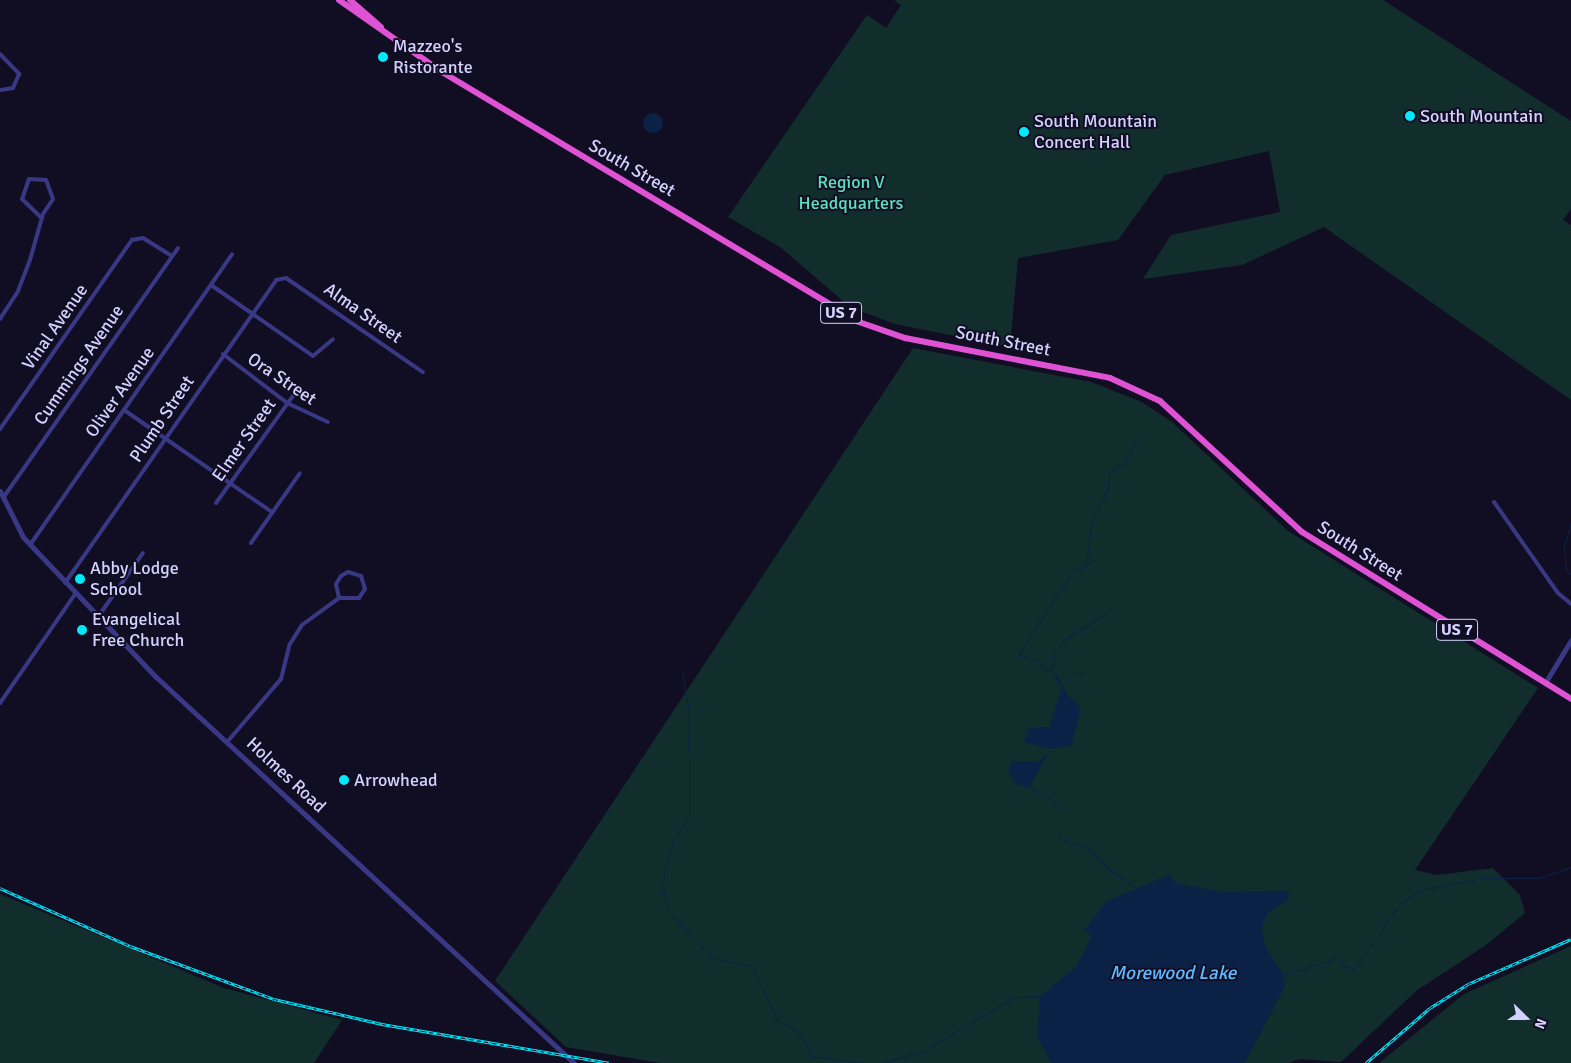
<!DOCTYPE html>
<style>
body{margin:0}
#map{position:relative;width:1571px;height:1063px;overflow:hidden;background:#110e24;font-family:Signika,sans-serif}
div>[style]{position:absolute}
.green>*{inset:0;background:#112e2c}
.water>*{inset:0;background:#0b2246}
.round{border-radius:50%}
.stream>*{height:1px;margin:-0.5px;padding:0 0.5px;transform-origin:0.5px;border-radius:0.5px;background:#0b2246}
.minor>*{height:4px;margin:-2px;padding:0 2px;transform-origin:2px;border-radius:2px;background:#393884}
.tertiary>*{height:5px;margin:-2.5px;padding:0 2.5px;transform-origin:2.5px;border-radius:2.5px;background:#393884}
.trunk>*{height:6px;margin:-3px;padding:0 3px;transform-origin:3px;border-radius:3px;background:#de52d3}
.rail>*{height:3px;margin-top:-1.5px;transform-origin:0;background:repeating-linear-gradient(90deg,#110e24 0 4px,#00eafc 0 8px);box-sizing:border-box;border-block:1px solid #00eafc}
.dots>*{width:14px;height:14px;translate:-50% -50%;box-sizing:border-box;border:2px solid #110e24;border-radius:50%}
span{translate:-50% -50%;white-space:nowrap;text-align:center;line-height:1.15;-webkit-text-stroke:4px #110e24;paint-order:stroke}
.shield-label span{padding:1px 4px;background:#110e24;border:1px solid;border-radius:4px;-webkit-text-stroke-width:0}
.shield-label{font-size:16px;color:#d5d1ff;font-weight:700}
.poi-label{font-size:18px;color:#d5d1ff}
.left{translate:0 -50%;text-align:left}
.street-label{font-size:18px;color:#d5d1ff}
.park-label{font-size:18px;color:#5be1bc}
.water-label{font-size:19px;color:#5fbaff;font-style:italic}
.north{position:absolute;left:1501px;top:993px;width:50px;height:50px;-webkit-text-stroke:4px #110e24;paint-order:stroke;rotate:112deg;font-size:14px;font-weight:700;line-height:20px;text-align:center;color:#d5d1ff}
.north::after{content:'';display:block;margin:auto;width:18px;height:22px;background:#d5d1ff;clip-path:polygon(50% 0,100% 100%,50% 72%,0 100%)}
</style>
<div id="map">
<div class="green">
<i style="clip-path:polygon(894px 0,1383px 0,1571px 121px,1571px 209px,1563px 220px,1571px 225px,1571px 400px,1324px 227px,1242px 265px,1143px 279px,1171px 235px,1280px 212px,1269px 151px,1165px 175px,1118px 240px,1018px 258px,1010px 347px,895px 324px,850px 307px,780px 247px,728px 217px,867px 15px,886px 28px,901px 5px)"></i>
<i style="clip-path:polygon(913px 348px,1091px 382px,1142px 402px,1172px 422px,1288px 531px,1538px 688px,1415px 870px,1437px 875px,1493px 868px,1520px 895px,1525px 913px,1486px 945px,1416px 991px,1341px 1062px,1300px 1059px,1288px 1063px,660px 1063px,566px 1047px,495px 981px)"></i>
<i style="clip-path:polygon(0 894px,224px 988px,342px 1020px,314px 1063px,0 1063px)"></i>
<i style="clip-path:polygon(1571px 946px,1571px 1063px,1379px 1063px,1464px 994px)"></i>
</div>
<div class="water">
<i class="round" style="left:643px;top:113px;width:20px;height:20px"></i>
<i style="clip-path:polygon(1057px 674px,1068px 696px,1081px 707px,1072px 745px,1051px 749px,1024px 742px,1029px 728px,1049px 727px,1062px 687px,1054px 677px)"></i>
<i style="clip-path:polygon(1048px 753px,1029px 788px,1014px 783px,1008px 770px,1013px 761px,1038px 762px)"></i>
<i style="clip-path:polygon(1169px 875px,1178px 884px,1222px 892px,1289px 891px,1287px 900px,1268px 913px,1262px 928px,1265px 946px,1284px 975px,1285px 986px,1245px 1063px,1051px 1063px,1037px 1036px,1040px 996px,1076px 967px,1092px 936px,1084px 930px,1107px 901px)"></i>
</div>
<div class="stream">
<i style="left:1571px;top:522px;width:26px;rotate:106deg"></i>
<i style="left:1564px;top:547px;width:23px;rotate:85deg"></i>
<i style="left:1566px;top:570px;width:6px;rotate:39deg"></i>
<i style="left:1086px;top:566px;width:45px;rotate:-82.4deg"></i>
<i style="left:1092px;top:521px;width:37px;rotate:-64deg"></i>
<i style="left:1108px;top:488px;width:15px;rotate:-86deg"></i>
<i style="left:1109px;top:473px;width:22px;rotate:-36deg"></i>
<i style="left:1127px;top:460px;width:23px;rotate:-65deg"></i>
<i style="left:1073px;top:572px;width:27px;rotate:-28deg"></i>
<i style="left:682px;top:671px;width:39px;rotate:80deg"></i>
<i style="left:689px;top:709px;width:41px;rotate:91.4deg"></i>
<i style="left:1050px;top:672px;width:21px;rotate:-76deg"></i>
<i style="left:1055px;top:652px;width:16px;rotate:-52deg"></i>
<i style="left:1065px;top:639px;width:48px;rotate:-31.4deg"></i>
<i style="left:1051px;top:673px;width:20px;rotate:-139deg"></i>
<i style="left:1036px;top:660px;width:19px;rotate:-164deg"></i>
<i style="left:1018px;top:655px;width:97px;rotate:-56.8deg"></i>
<i style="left:1064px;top:685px;width:15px;rotate:-53deg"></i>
<i style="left:1073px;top:673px;width:11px"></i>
<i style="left:1028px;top:786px;width:44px;rotate:30.1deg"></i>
<i style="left:1058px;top:831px;width:10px;rotate:61deg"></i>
<i style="left:1063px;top:840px;width:29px;rotate:18deg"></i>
<i style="left:1091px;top:849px;width:23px;rotate:50deg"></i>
<i style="left:1106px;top:867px;width:37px;rotate:35deg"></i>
<i style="left:666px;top:864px;width:26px;rotate:-72deg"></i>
<i style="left:674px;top:839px;width:27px;rotate:-56deg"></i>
<i style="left:689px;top:817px;width:63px;rotate:-90deg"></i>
<i style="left:663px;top:883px;width:16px;rotate:-83deg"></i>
<i style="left:663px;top:889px;width:24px;rotate:75deg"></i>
<i style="left:669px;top:912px;width:35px;rotate:47deg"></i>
<i style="left:698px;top:944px;width:23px;rotate:41deg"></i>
<i style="left:715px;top:959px;width:38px;rotate:11deg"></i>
<i style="left:752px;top:966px;width:60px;rotate:65.2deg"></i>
<i style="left:777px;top:1020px;width:26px;rotate:29deg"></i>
<i style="left:800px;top:1033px;width:25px;rotate:64deg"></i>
<i style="left:811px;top:1056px;width:52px;rotate:7.7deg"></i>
<i style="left:1284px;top:975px;width:55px;rotate:-18.1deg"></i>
<i style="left:1336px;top:958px;width:13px;rotate:45deg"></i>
<i style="left:1345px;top:967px;width:10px;rotate:6deg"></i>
<i style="left:1355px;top:968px;width:78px;rotate:-54.9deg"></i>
<i style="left:1400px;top:904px;width:24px;rotate:-35deg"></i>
<i style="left:1420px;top:890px;width:64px;rotate:-10.8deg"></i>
<i style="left:1483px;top:878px;width:56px"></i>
<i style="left:1539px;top:878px;width:34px;rotate:-19deg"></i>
<i style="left:881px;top:1063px;width:42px;rotate:-15deg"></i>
<i style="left:922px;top:1052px;width:107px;rotate:-30.9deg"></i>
<i style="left:1014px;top:997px;width:26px;rotate:-2deg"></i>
</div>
<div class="minor">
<i style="left:0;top:54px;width:28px;rotate:46deg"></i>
<i style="left:19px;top:74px;width:15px;rotate:113deg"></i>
<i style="left:13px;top:88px;width:13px;rotate:171deg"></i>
<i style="left:211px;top:285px;width:124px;rotate:34.8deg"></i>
<i style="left:313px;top:356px;width:26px;rotate:-40deg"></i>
<i style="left:0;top:319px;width:33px;rotate:-57deg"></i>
<i style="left:18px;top:291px;width:33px;rotate:-69deg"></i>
<i style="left:30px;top:260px;width:48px;rotate:-74.2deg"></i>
<i style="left:43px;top:214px;width:18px;rotate:-56deg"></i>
<i style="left:53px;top:199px;width:20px;rotate:-110deg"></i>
<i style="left:46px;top:180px;width:17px;rotate:-177deg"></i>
<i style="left:29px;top:179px;width:21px;rotate:109deg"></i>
<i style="left:22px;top:199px;width:28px;rotate:44deg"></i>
<i style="left:223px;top:354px;width:81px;rotate:37.4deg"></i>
<i style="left:287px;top:403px;width:45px;rotate:24.9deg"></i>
<i style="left:124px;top:410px;width:180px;rotate:34.6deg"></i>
<i style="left:0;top:429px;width:231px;rotate:-55.1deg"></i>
<i style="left:132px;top:240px;width:11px;rotate:-10deg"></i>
<i style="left:143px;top:238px;width:34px;rotate:32deg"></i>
<i style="left:3px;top:498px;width:305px;rotate:-55deg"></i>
<i style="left:1494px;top:502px;width:111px;rotate:54.9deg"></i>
<i style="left:1558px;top:593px;width:17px;rotate:40deg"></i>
<i style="left:216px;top:503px;width:135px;rotate:-54.3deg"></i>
<i style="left:251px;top:543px;width:85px;rotate:-55deg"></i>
<i style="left:30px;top:545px;width:354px;rotate:-55.2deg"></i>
<i style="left:65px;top:583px;width:369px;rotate:-55.1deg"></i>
<i style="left:276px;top:280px;width:10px;rotate:-11deg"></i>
<i style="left:286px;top:278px;width:166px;rotate:34.5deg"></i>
<i style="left:98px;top:617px;width:78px;rotate:-54.9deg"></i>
<i style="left:0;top:703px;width:134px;rotate:-55.4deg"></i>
<i style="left:228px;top:741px;width:82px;rotate:-49.5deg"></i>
<i style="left:281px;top:679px;width:36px;rotate:-76deg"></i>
<i style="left:290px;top:644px;width:22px;rotate:-58deg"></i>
<i style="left:302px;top:625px;width:46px;rotate:-36.1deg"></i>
<i style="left:339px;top:598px;width:14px;rotate:-102deg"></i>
<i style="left:336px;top:584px;width:9px;rotate:-58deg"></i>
<i style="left:341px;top:576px;width:8px;rotate:-30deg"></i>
<i style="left:348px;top:572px;width:14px;rotate:17deg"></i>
<i style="left:361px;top:576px;width:14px;rotate:73deg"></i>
<i style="left:365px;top:589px;width:11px;rotate:124deg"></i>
<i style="left:359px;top:598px;width:20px;rotate:180deg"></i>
</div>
<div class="tertiary">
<i style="left:0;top:491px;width:51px;rotate:63.4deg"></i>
<i style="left:23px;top:537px;width:192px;rotate:46.5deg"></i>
<i style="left:155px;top:676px;width:570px;rotate:42.73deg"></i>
<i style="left:1545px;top:683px;width:50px;rotate:-58.8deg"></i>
</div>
<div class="trunk">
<i style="left:339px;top:0;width:126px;rotate:35deg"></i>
<i style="left:442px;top:72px;width:486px;rotate:30.9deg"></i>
<i style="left:859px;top:322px;width:49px;rotate:19.2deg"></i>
<i style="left:905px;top:338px;width:209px;rotate:11deg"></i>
<i style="left:1110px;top:378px;width:55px;rotate:24.7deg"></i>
<i style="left:1160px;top:401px;width:193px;rotate:42.7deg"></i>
<i style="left:1302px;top:532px;width:317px;rotate:31.8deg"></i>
<i style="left:350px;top:0;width:41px;rotate:41.1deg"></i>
</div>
<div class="rail">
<i style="left:0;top:888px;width:142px;rotate:24deg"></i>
<i style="left:130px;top:946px;width:153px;rotate:20.2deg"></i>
<i style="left:274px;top:999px;width:111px;rotate:13deg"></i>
<i style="left:382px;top:1024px;width:230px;rotate:9.7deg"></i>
<i style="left:1366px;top:1063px;width:84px;rotate:-40.7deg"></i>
<i style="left:1430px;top:1008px;width:45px;rotate:-32.3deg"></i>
<i style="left:1468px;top:984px;width:112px;rotate:-23.6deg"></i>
</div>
<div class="dots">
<i style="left:383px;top:57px;background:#00eafc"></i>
<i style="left:1410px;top:116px;background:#00eafc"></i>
<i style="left:1024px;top:132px;background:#00eafc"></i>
<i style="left:80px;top:579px;background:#00eafc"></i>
<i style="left:82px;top:630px;background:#00eafc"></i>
<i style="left:344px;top:780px;background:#00eafc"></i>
</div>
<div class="shield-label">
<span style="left:841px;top:313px">US 7</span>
<span style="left:1457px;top:630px">US 7</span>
</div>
<div class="poi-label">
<span class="left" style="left:393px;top:57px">Mazzeo's<br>Ristorante</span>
<span class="left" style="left:1420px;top:116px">South Mountain</span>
<span class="left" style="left:1034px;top:132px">South Mountain<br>Concert Hall</span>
<span class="left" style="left:90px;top:579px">Abby Lodge<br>School</span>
<span class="left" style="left:92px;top:630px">Evangelical<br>Free Church</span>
<span class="left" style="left:354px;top:780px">Arrowhead</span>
</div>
<div class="street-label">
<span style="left:632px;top:168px;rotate:30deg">South Street</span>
<span style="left:363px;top:313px;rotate:35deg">Alma Street</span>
<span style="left:55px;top:327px;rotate:-55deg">Vinal Avenue</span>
<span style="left:1003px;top:341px;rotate:11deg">South Street</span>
<span style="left:79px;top:365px;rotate:-55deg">Cummings Avenue</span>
<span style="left:282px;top:379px;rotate:34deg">Ora Street</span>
<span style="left:120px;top:392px;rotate:-55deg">Oliver Avenue</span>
<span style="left:162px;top:419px;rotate:-56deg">Plumb Street</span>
<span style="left:244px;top:440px;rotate:-55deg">Elmer Street</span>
<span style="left:1360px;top:551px;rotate:32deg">South Street</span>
<span style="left:286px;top:775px;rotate:43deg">Holmes Road</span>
</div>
<div class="park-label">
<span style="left:851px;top:193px">Region V<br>Headquarters</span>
</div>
<div class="water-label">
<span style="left:1173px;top:974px">Morewood Lake</span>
</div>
<div class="north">N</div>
</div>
